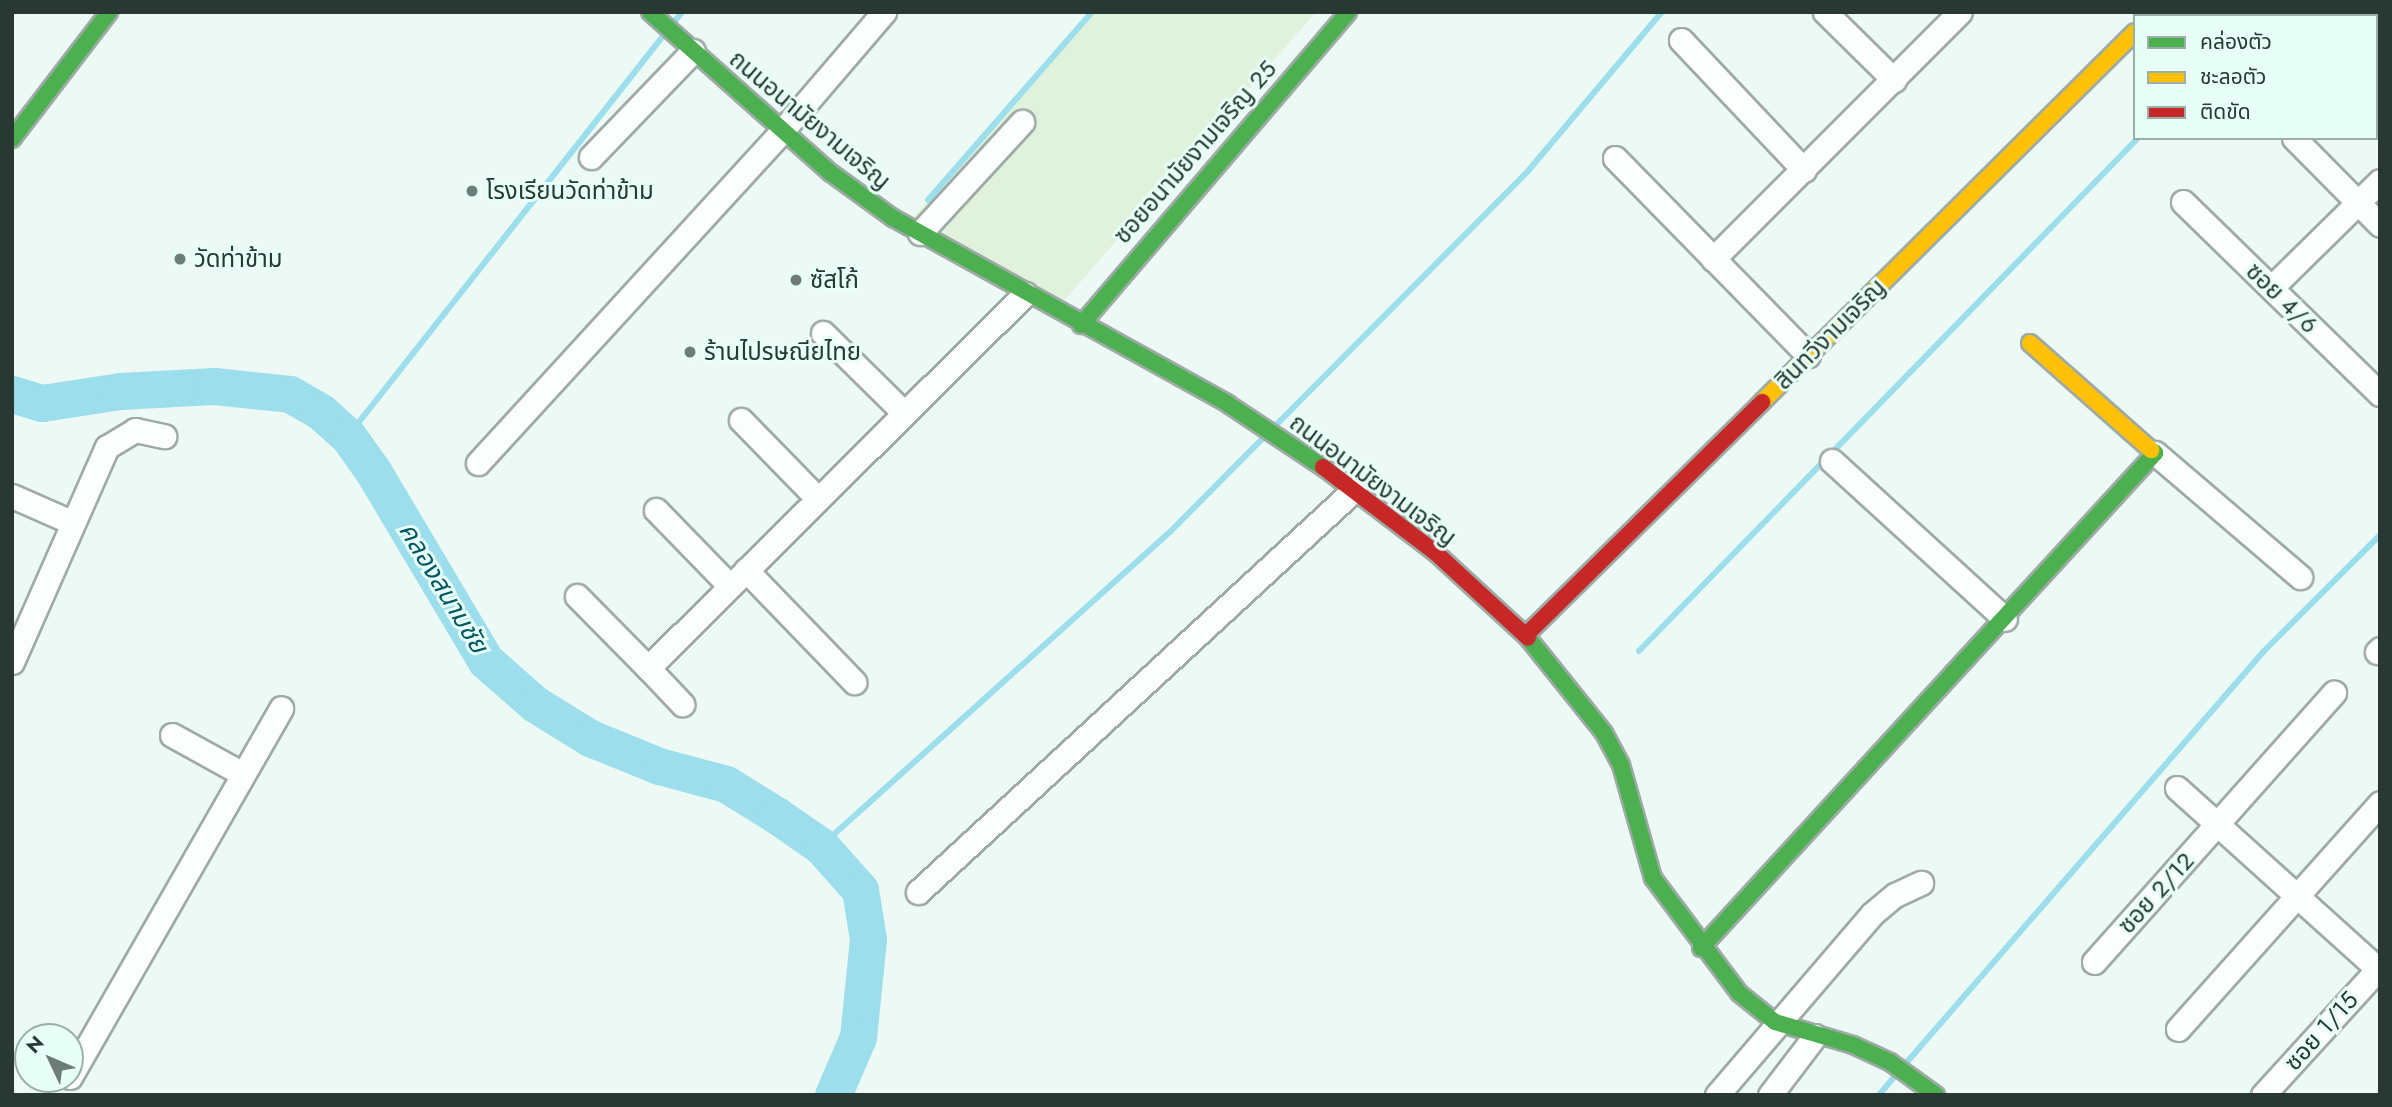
<!DOCTYPE html>
<meta charset="utf-8">
<style>
body{margin:0}
#map{position:relative;width:2392px;height:1107px;overflow:hidden;background:#edf9f5;font-family:Jost,"Noto Sans Thai",sans-serif}
div>[style]{position:absolute}
.green>*{inset:0;background:#e0f2db}
.stream>*{height:6px;margin:-3px;padding:0 3px;transform-origin:3px;border-radius:3px;background:#9cdeeb}
.river>*{height:37px;margin:-18.5px;padding:0 18.5px;transform-origin:18.5px;border-radius:18.5px;background:#9cdeeb}
.roads{filter:drop-shadow(2px 0 #9eaaa6) drop-shadow(-2px 0 #9eaaa6) drop-shadow(0 2px #9eaaa6) drop-shadow(0 -2px #9eaaa6)}
.street>*{height:23px;margin:-11.5px;padding:0 11.5px;transform-origin:11.5px;border-radius:11.5px;background:#fcfefe}
.fast>*{height:16px;margin:-8px;padding:0 8px;transform-origin:8px;border-radius:8px;background:#4caf50}
.slow>*{height:16px;margin:-8px;padding:0 8px;transform-origin:8px;border-radius:8px;background:#ffc107}
.jam>*{height:16px;margin:-8px;padding:0 8px;transform-origin:8px;border-radius:8px;background:#c62828}
.dots>*{width:19px;height:19px;translate:-50% -50%;box-sizing:border-box;border:4px solid #e7fff7;border-radius:50%}
span{translate:-50% -50%;white-space:nowrap;text-align:center;line-height:1.15;-webkit-text-stroke:6px #e7fff7;paint-order:stroke}
.street-label{font-size:24px;color:#293833}
.poi-label{font-size:24px;color:#293833}
.left{translate:0 -50%;text-align:left}
.water-label{font-size:26px;color:#045664;font-style:italic}
.frame{position:absolute;inset:0;border:14px solid #293833;pointer-events:none}
.legend{position:absolute;left:2133px;top:14px;width:245px;height:126px;box-sizing:border-box;background:#e7fff7;border:2px solid #9bafa9;margin:0;padding:9px 12px;list-style:none;font-size:21px;color:#293833}
.legend li{display:flex;align-items:center;gap:14px;height:35px}
.legend b{width:35px;border:2px solid #9bafa9}
.north{position:absolute;left:14px;top:1023px;width:70px;height:70px;box-sizing:border-box;background:#e7fff7;border:2px solid #9bafa9;border-radius:50%;rotate:314deg;font-size:19px;font-weight:700;line-height:28px;text-align:center;color:#293833}
.north::after{content:'';display:block;margin:auto;width:24px;height:32px;background:#6e7c77;clip-path:polygon(50% 0,100% 100%,50% 72%,0 100%)}
</style>
<div id="map">
<div class="green">
<i style="clip-path:polygon(1092px 12px,1316px 12px,1055px 311px,905px 227px)"></i>
</div>
<div class="stream">
<i style="left:2256px;top:16px;width:6px;rotate:-45deg"></i>
<i style="left:674px;top:22px;width:13px;rotate:-51deg"></i>
<i style="left:928px;top:200px;width:249px;rotate:-48.9deg"></i>
<i style="left:1277px;top:424px;width:356px;rotate:-45.2deg"></i>
<i style="left:1528px;top:171px;width:208px;rotate:-49.9deg"></i>
<i style="left:348px;top:436px;width:509px;rotate:-51.78deg"></i>
<i style="left:1639px;top:651px;width:716px;rotate:-45.79deg"></i>
<i style="left:821px;top:846px;width:469px;rotate:-42deg"></i>
<i style="left:1170px;top:532px;width:131px;rotate:-45.3deg"></i>
<i style="left:1907px;top:1062px;width:544px;rotate:-49.02deg"></i>
<i style="left:2264px;top:651px;width:164px;rotate:-45deg"></i>
<i style="left:1879px;top:1095px;width:25px;rotate:-50deg"></i>
</div>
<div class="river">
<i style="left:12px;top:394px;width:31px;rotate:17deg"></i>
<i style="left:42px;top:403px;width:79px;rotate:-8.7deg"></i>
<i style="left:120px;top:391px;width:94px;rotate:-3deg"></i>
<i style="left:214px;top:386px;width:76px;rotate:6deg"></i>
<i style="left:290px;top:394px;width:36px;rotate:30deg"></i>
<i style="left:321px;top:412px;width:36px;rotate:42deg"></i>
<i style="left:348px;top:436px;width:43px;rotate:54.5deg"></i>
<i style="left:373px;top:471px;width:221px;rotate:59.3deg"></i>
<i style="left:486px;top:661px;width:65px;rotate:41.3deg"></i>
<i style="left:535px;top:704px;width:65px;rotate:31.7deg"></i>
<i style="left:590px;top:738px;width:74px;rotate:22.1deg"></i>
<i style="left:659px;top:766px;width:69px;rotate:15deg"></i>
<i style="left:726px;top:784px;width:59px;rotate:31.8deg"></i>
<i style="left:776px;top:815px;width:55px;rotate:34.6deg"></i>
<i style="left:821px;top:846px;width:59px;rotate:48.4deg"></i>
<i style="left:860px;top:890px;width:50px;rotate:80.7deg"></i>
<i style="left:868px;top:939px;width:99px;rotate:95.8deg"></i>
<i style="left:858px;top:1037px;width:63px;rotate:113.3deg"></i>
</div>
<div class="roads">
<div class="street">
<i style="left:1825px;top:12px;width:97px;rotate:44.6deg"></i>
<i style="left:2342px;top:12px;width:5px;rotate:53deg"></i>
<i style="left:2151px;top:16px;width:5px;rotate:-53deg"></i>
<i style="left:1681px;top:40px;width:179px;rotate:46.6deg"></i>
<i style="left:2376px;top:46px;width:6px;rotate:45deg"></i>
<i style="left:2294px;top:138px;width:122px;rotate:45.3deg"></i>
<i style="left:591px;top:157px;width:147px;rotate:-46.1deg"></i>
<i style="left:1615px;top:158px;width:276px;rotate:45.6deg"></i>
<i style="left:2183px;top:202px;width:275px;rotate:44.3deg"></i>
<i style="left:920px;top:233px;width:151px;rotate:-47.4deg"></i>
<i style="left:1713px;top:259px;width:349px;rotate:-45deg"></i>
<i style="left:2272px;top:287px;width:151px;rotate:-44.5deg"></i>
<i style="left:823px;top:333px;width:114px;rotate:44.6deg"></i>
<i style="left:741px;top:420px;width:110px;rotate:45.7deg"></i>
<i style="left:2155px;top:453px;width:191px;rotate:40.5deg"></i>
<i style="left:1832px;top:461px;width:234px;rotate:42.4deg"></i>
<i style="left:478px;top:463px;width:450px;rotate:-47.5deg"></i>
<i style="left:782px;top:131px;width:157px;rotate:-49.4deg"></i>
<i style="left:12px;top:496px;width:64px;rotate:23.8deg"></i>
<i style="left:656px;top:510px;width:106px;rotate:45.8deg"></i>
<i style="left:746px;top:570px;width:156px;rotate:46deg"></i>
<i style="left:577px;top:596px;width:101px;rotate:45.4deg"></i>
<i style="left:648px;top:668px;width:531px;rotate:-44.77deg"></i>
<i style="left:2377px;top:652px;width:4px;rotate:-45deg"></i>
<i style="left:12px;top:662px;width:235px;rotate:-66.2deg"></i>
<i style="left:107px;top:447px;width:33px;rotate:-31deg"></i>
<i style="left:135px;top:430px;width:30px;rotate:12deg"></i>
<i style="left:648px;top:668px;width:50px;rotate:46.6deg"></i>
<i style="left:172px;top:735px;width:79px;rotate:28.8deg"></i>
<i style="left:2177px;top:788px;width:273px;rotate:42deg"></i>
<i style="left:918px;top:892px;width:594px;rotate:-42.68deg"></i>
<i style="left:2094px;top:962px;width:361px;rotate:-48.3deg"></i>
<i style="left:2178px;top:1029px;width:303px;rotate:-48.2deg"></i>
<i style="left:70px;top:1077px;width:425px;rotate:-60.2deg"></i>
<i style="left:1717px;top:1095px;width:238px;rotate:-49.4deg"></i>
<i style="left:1872px;top:914px;width:30px;rotate:-40deg"></i>
<i style="left:1895px;top:895px;width:29px;rotate:-25deg"></i>
<i style="left:1770px;top:1095px;width:74px;rotate:-52.7deg"></i>
<i style="left:2263px;top:1095px;width:173px;rotate:-47.6deg"></i>
</div>
<div class="fast">
<i style="left:650px;top:12px;width:242px;rotate:41.7deg"></i>
<i style="left:831px;top:173px;width:77px;rotate:36deg"></i>
<i style="left:893px;top:218px;width:383px;rotate:29deg"></i>
<i style="left:1228px;top:404px;width:114px;rotate:33.6deg"></i>
<i style="left:12px;top:139px;width:160px;rotate:-52.6deg"></i>
<i style="left:1081px;top:325px;width:411px;rotate:-49.5deg"></i>
<i style="left:1528px;top:638px;width:122px;rotate:51.3deg"></i>
<i style="left:1604px;top:733px;width:36px;rotate:62deg"></i>
<i style="left:1621px;top:765px;width:117px;rotate:74.2deg"></i>
<i style="left:1653px;top:878px;width:144px;rotate:53.2deg"></i>
<i style="left:1739px;top:993px;width:46px;rotate:38.9deg"></i>
<i style="left:1775px;top:1022px;width:81px;rotate:16.4deg"></i>
<i style="left:1853px;top:1045px;width:41px;rotate:24.7deg"></i>
<i style="left:1890px;top:1062px;width:57px;rotate:35.7deg"></i>
<i style="left:1701px;top:948px;width:672px;rotate:-47.47deg"></i>
<i style="left:2155px;top:453px;width:5px;rotate:-143deg"></i>
</div>
<div class="slow">
<i style="left:2030px;top:343px;width:162px;rotate:41.5deg"></i>
<i style="left:1762px;top:402px;width:525px;rotate:-44.77deg"></i>
</div>
<div class="jam">
<i style="left:1323px;top:467px;width:142px;rotate:37.3deg"></i>
<i style="left:1436px;top:553px;width:125px;rotate:42.7deg"></i>
<i style="left:1526px;top:635px;width:332px;rotate:-44.6deg"></i>
</div>
</div>
<div class="dots">
<i style="left:472px;top:191px;background:#6e7c77"></i>
<i style="left:180px;top:259px;background:#6e7c77"></i>
<i style="left:796px;top:280px;background:#6e7c77"></i>
<i style="left:690px;top:352px;background:#6e7c77"></i>
</div>
<div class="street-label">
<span style="left:810px;top:120px;rotate:40deg">ถนนอนามัยงามเจริญ</span>
<span style="left:1195px;top:152px;rotate:-49deg">ซอยอนามัยงามเจริญ 25</span>
<span style="left:2282px;top:298px;rotate:44deg">ซอย 4/6</span>
<span style="left:1830px;top:334px;rotate:-45deg">สินทวีงามเจริญ</span>
<span style="left:1373px;top:480px;rotate:37deg">ถนนอนามัยงามเจริญ</span>
<span style="left:2156px;top:893px;rotate:-48deg">ซอย 2/12</span>
<span style="left:2321px;top:1031px;rotate:-48deg">ซอย 1/15</span>
</div>
<div class="poi-label">
<span class="left" style="left:486px;top:191px">โรงเรียนวัดท่าข้าม</span>
<span class="left" style="left:194px;top:259px">วัดท่าข้าม</span>
<span class="left" style="left:810px;top:280px">ซัสโก้</span>
<span class="left" style="left:704px;top:352px">ร้านไปรษณียไทย</span>
</div>
<div class="water-label">
<span style="left:443px;top:588px;rotate:59deg">คลองสนามชัย</span>
</div>
<div class="frame"></div>
<ul class="legend">
<li><b style="height:9px;background:#4caf50"></b>คล่องตัว</li>
<li><b style="height:9px;background:#ffc107"></b>ชะลอตัว</li>
<li><b style="height:9px;background:#c62828"></b>ติดขัด</li>
</ul>
<div class="north">N</div>
</div>
